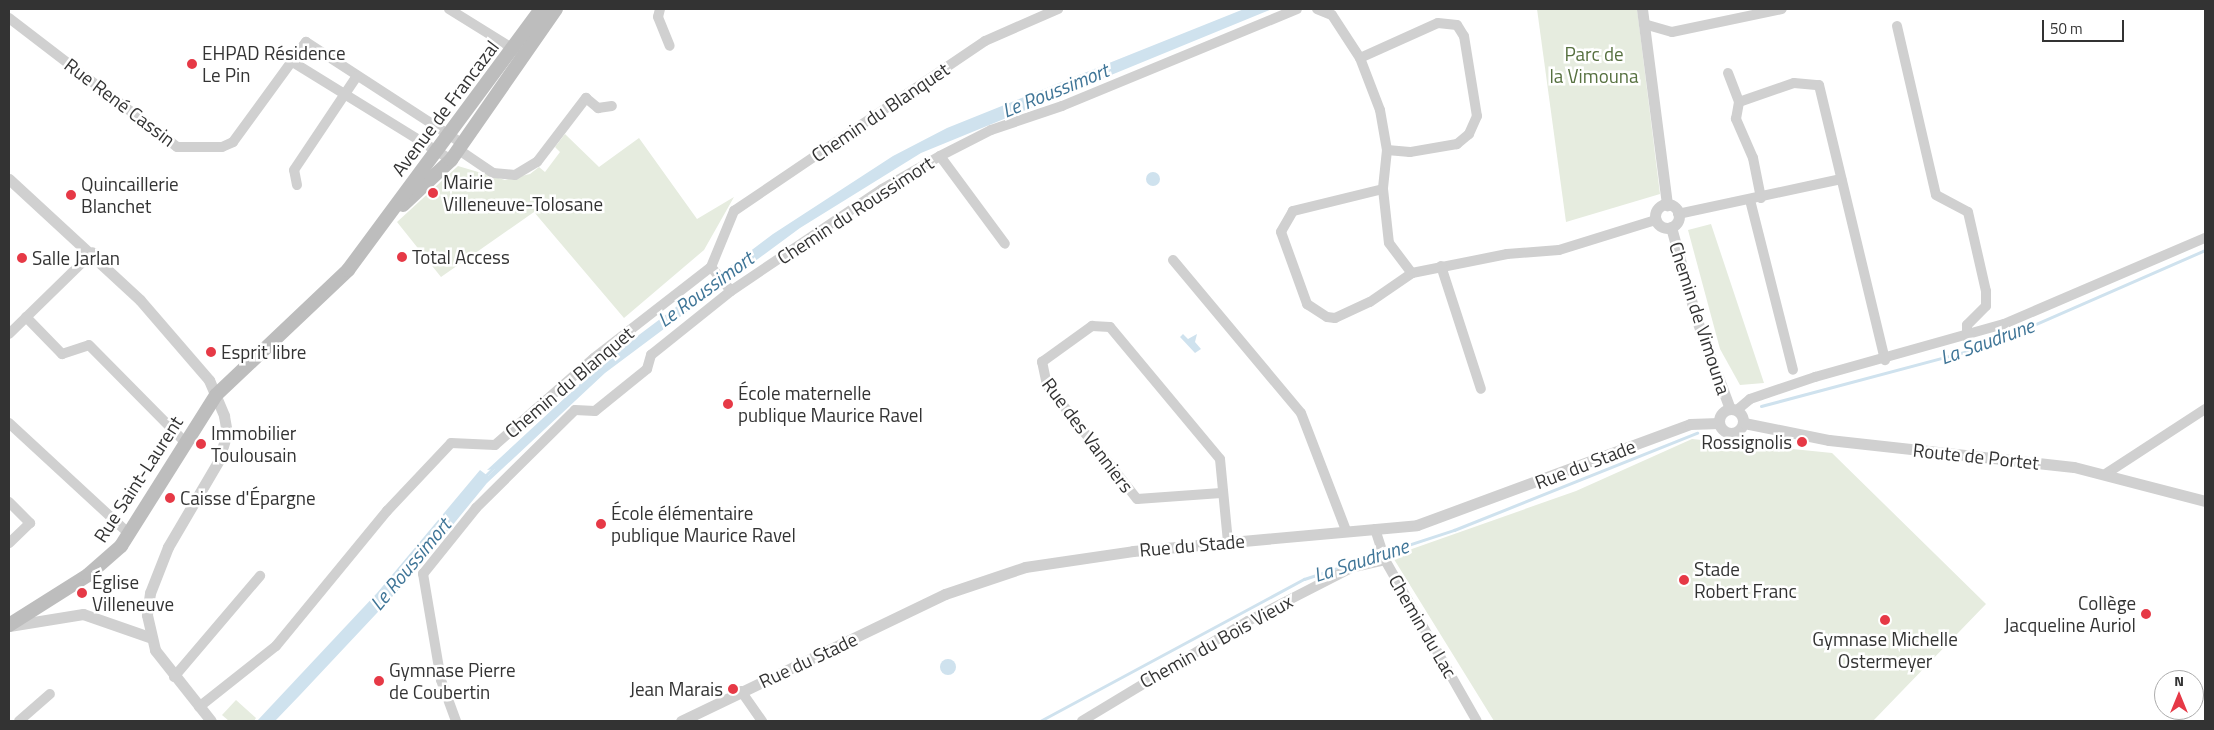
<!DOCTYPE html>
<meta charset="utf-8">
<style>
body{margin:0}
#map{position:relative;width:2214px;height:730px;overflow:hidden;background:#fff;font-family:"Titillium Web",sans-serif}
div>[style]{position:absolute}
.green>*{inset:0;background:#e6ecdf}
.water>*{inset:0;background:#cfe2ee}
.round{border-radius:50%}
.stream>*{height:3px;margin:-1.5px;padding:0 1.5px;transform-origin:1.5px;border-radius:1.5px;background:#cfe2ee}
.minor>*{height:10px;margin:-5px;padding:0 5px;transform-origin:5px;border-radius:5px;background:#d0d0d0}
.tertiary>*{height:11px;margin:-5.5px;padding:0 5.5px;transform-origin:5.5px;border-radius:5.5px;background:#d0d0d0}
.tertiary>.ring{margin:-5.5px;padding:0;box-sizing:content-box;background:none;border:11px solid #d0d0d0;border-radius:50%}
.secondary>*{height:14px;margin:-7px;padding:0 7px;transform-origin:7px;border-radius:7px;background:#bdbdbd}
.dots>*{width:14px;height:14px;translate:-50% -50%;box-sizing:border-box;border:2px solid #fff;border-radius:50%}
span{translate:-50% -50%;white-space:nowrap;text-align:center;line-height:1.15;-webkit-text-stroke:5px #fff;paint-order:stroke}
.poi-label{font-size:19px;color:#333}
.left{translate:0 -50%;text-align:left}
.right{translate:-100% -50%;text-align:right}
.park-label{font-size:19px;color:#56703f}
.street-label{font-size:19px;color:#333}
.water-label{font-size:20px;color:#3f7597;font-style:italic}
.frame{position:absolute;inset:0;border:10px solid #333;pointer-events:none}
.north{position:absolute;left:2154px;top:670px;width:50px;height:50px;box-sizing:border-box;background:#fff;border:1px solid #adadad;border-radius:50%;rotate:0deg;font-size:14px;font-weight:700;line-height:20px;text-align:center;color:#333}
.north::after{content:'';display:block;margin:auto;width:18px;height:22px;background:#e63946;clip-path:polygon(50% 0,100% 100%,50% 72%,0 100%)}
.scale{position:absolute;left:2042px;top:20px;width:82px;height:22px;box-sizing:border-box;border:2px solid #333;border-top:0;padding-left:6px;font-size:15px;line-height:18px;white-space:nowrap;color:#333;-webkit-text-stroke:4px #fff;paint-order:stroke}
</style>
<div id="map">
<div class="green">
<i style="clip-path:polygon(1537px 9px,1637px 9px,1660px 194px,1566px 222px)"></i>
<i style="clip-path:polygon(565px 134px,599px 167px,639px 138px,697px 219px,734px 197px,704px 250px,624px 318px,534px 212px,441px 277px,397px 222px,458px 166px,505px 180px,530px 174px,539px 167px,545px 172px,560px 152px,555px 147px)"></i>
<i style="clip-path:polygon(1711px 224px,1764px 383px,1740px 385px,1720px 349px,1688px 230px)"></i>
<i style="clip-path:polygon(1692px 439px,1832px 453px,1986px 604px,1873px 721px,1494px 721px,1392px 556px,1576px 491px)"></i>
<i style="clip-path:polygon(236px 700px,256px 718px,254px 721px,229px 721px,222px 715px)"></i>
</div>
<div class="water">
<i style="clip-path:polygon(1244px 9px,1272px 9px,921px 153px,800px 228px,735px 276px,731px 272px,725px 277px,728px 281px,605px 373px,487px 483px,407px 581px,300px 695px,275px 721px,257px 721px,377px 593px,480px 470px,488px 476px,495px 469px,487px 470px,607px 359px,773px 234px,893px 156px,947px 128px)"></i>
<i class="round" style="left:1146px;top:172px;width:14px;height:14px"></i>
<i style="clip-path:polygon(1183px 334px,1188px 339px,1197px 334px,1195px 342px,1201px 349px,1195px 353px,1180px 337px)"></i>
<i class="round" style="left:940px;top:659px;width:16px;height:16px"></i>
</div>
<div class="stream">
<i style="left:1761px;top:406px;width:230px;rotate:-14.9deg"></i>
<i style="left:1983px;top:347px;width:242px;rotate:-23.6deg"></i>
<i style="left:483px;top:478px;width:16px;rotate:-45deg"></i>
<i style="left:1040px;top:721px;width:300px;rotate:-28.3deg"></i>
<i style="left:1304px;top:579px;width:158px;rotate:-18.1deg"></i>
<i style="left:1454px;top:530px;width:262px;rotate:-21.8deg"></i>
</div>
<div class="minor">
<i style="left:449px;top:9px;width:81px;rotate:31.9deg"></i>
<i style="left:660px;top:9px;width:8px;rotate:104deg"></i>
<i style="left:658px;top:17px;width:31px;rotate:68deg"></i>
<i style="left:1317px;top:9px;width:16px;rotate:22deg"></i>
<i style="left:1332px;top:15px;width:51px;rotate:56.9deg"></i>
<i style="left:1360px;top:58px;width:56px;rotate:69deg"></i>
<i style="left:1380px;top:110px;width:41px;rotate:80.1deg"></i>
<i style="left:1387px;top:150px;width:39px;rotate:96deg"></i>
<i style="left:1383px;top:189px;width:54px;rotate:83.7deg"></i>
<i style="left:1389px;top:243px;width:38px;rotate:53deg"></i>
<i style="left:1412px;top:273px;width:97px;rotate:-11.3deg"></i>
<i style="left:1507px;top:254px;width:52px;rotate:-4.4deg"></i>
<i style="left:1559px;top:250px;width:102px;rotate:-17.2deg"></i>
<i style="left:9px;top:18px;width:212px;rotate:37.5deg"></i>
<i style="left:177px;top:147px;width:45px"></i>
<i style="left:222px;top:147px;width:12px;rotate:-24deg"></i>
<i style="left:233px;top:142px;width:124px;rotate:-53.9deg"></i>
<i style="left:306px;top:42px;width:187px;rotate:33deg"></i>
<i style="left:1644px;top:24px;width:29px;rotate:16deg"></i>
<i style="left:1672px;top:32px;width:112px;rotate:-11.8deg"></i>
<i style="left:1897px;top:26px;width:173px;rotate:77deg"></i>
<i style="left:1936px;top:195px;width:36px;rotate:28deg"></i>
<i style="left:1968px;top:212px;width:81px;rotate:77.2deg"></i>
<i style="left:1986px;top:291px;width:15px;rotate:90deg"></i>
<i style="left:1986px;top:306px;width:27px;rotate:135deg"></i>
<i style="left:1967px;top:325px;width:12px;rotate:90deg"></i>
<i style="left:1360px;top:58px;width:85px;rotate:-24.2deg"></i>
<i style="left:1438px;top:23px;width:19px;rotate:6deg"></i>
<i style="left:1457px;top:25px;width:13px;rotate:58deg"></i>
<i style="left:1464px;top:36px;width:81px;rotate:80.8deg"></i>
<i style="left:1477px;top:116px;width:20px;rotate:114deg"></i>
<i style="left:1469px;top:134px;width:16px;rotate:140deg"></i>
<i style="left:1457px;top:144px;width:48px;rotate:170.3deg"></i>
<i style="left:1410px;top:152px;width:23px;rotate:-175deg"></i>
<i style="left:291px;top:61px;width:188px;rotate:31.7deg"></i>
<i style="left:1728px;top:73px;width:31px;rotate:69deg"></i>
<i style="left:459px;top:150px;width:41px;rotate:34.1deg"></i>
<i style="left:493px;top:173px;width:22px;rotate:5deg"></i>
<i style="left:515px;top:175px;width:26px;rotate:-31deg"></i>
<i style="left:537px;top:162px;width:81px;rotate:-52.6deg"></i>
<i style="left:586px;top:98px;width:16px;rotate:40deg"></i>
<i style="left:598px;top:108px;width:14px;rotate:-8deg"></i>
<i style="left:940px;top:156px;width:109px;rotate:53.5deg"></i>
<i style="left:297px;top:185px;width:15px;rotate:-101deg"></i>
<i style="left:294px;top:170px;width:113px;rotate:-56.2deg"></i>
<i style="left:1383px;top:189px;width:93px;rotate:166.3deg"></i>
<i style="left:1293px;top:211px;width:24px;rotate:120deg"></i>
<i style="left:1281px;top:232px;width:77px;rotate:70.1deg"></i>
<i style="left:1307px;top:304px;width:24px;rotate:33deg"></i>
<i style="left:1327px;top:317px;width:8px;rotate:7deg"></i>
<i style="left:1335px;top:318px;width:38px;rotate:-25deg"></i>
<i style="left:1370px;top:302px;width:51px;rotate:-34.6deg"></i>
<i style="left:1761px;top:198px;width:41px;rotate:-101.3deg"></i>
<i style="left:1753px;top:158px;width:43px;rotate:-113.6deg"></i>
<i style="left:1736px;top:119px;width:17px;rotate:-80deg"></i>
<i style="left:1739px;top:102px;width:58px;rotate:-19.1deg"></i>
<i style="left:1794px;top:83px;width:25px;rotate:5deg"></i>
<i style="left:1819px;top:85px;width:283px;rotate:76.5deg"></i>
<i style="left:1750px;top:200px;width:175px;rotate:75.8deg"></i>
<i style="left:1678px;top:214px;width:167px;rotate:-12.1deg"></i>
<i style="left:1173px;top:260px;width:199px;rotate:50.1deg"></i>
<i style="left:1301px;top:413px;width:125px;rotate:69deg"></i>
<i style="left:1441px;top:266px;width:129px;rotate:72deg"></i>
<i style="left:711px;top:267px;width:31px;rotate:50deg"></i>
<i style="left:26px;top:317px;width:52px;rotate:45.8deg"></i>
<i style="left:62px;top:354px;width:28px;rotate:-18deg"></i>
<i style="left:89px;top:345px;width:136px;rotate:45.3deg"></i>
<i style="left:9px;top:334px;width:117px;rotate:-44.3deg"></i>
<i style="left:1737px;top:410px;width:17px;rotate:-40deg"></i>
<i style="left:1750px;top:399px;width:69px;rotate:-18.7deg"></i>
<i style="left:1815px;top:377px;width:196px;rotate:-15.7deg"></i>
<i style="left:2004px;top:324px;width:219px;rotate:-23.2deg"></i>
<i style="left:9px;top:423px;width:162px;rotate:42.7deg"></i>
<i style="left:2107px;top:473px;width:117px;rotate:-33.1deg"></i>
<i style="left:1221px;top:493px;width:84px;rotate:175.9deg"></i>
<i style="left:1137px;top:499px;width:145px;rotate:-128.3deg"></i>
<i style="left:1047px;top:385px;width:24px;rotate:-102deg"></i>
<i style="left:1042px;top:362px;width:62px;rotate:-35.8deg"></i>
<i style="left:1092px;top:326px;width:18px;rotate:3deg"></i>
<i style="left:1110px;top:327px;width:172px;rotate:50.2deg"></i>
<i style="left:1220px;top:459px;width:83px;rotate:84.5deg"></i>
<i style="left:9px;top:502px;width:30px;rotate:45deg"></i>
<i style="left:30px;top:523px;width:29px;rotate:136deg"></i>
<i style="left:1375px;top:529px;width:33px;rotate:72deg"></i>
<i style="left:1385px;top:560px;width:185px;rotate:60.3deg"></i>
<i style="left:174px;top:677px;width:133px;rotate:-49.6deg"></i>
<i style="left:741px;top:691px;width:37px;rotate:55deg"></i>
<i style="left:199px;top:707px;width:98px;rotate:-38.4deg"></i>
<i style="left:276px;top:646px;width:175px;rotate:-50.6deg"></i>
<i style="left:387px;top:511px;width:93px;rotate:-46.7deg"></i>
<i style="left:451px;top:443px;width:44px;rotate:2.6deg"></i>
<i style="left:495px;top:445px;width:132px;rotate:-41.3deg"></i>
<i style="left:594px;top:358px;width:148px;rotate:-37.9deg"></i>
<i style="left:711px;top:267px;width:61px;rotate:-67.7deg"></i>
<i style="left:734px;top:211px;width:303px;rotate:-34.1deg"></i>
<i style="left:985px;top:41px;width:80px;rotate:-23.7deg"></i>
<i style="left:19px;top:721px;width:41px;rotate:-41.1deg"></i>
<i style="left:456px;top:721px;width:44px;rotate:-110.1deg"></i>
<i style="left:441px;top:680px;width:108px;rotate:-99.6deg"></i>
<i style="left:423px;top:574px;width:85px;rotate:-51.2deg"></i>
<i style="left:476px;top:508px;width:139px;rotate:-44.7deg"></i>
<i style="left:575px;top:410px;width:20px;rotate:3deg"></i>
<i style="left:595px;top:411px;width:67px;rotate:-38.9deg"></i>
<i style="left:647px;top:369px;width:15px;rotate:-74deg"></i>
<i style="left:651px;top:355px;width:102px;rotate:-38.7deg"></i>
<i style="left:731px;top:291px;width:182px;rotate:-34deg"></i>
<i style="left:882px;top:189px;width:67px;rotate:-29.6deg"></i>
<i style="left:940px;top:156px;width:57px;rotate:-27deg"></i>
<i style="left:991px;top:130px;width:75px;rotate:-18.7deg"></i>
<i style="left:1062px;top:106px;width:254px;rotate:-22.4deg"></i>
<i style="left:1082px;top:721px;width:194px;rotate:-31.1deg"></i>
<i style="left:1248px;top:621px;width:116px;rotate:-27.2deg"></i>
<i style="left:1351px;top:568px;width:35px;rotate:-13deg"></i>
</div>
<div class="tertiary">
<i style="left:1642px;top:9px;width:198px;rotate:82.7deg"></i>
<i style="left:9px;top:179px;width:178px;rotate:42.7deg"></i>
<i style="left:140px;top:300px;width:106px;rotate:49.2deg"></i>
<i style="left:209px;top:380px;width:39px;rotate:67deg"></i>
<i style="left:224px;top:416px;width:17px;rotate:80deg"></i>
<i style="left:227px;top:433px;width:28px;rotate:107deg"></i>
<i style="left:219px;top:460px;width:101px;rotate:120.4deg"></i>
<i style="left:168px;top:547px;width:49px;rotate:111.4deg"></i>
<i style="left:150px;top:593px;width:22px;rotate:98deg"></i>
<i style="left:147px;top:615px;width:36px;rotate:77deg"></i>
<i style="left:155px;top:650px;width:90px;rotate:51.7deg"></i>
<i class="ring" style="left:1655px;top:204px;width:13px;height:13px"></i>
<i style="left:1671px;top:227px;width:94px;rotate:74.6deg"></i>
<i style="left:1696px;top:318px;width:97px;rotate:69.5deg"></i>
<i class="ring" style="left:1719px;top:409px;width:13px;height:13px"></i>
<i style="left:1744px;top:423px;width:87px;rotate:11.3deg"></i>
<i style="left:1829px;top:440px;width:246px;rotate:6.3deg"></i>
<i style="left:2074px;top:467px;width:135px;rotate:14.5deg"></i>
<i style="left:9px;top:626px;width:75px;rotate:-9.2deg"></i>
<i style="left:83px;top:614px;width:70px;rotate:19.2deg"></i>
<i style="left:681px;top:721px;width:293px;rotate:-25.7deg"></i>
<i style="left:945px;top:594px;width:84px;rotate:-18.6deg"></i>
<i style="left:1025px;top:567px;width:109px;rotate:-8.4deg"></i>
<i style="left:1133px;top:551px;width:285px;rotate:-5.2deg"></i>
<i style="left:1417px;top:525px;width:291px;rotate:-20.3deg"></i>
<i style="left:1690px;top:424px;width:29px;rotate:-2deg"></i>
</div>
<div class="secondary">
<i style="left:403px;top:205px;width:66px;rotate:-43.2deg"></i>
<i style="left:451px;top:160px;width:184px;rotate:-55.2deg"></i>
<i style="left:9px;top:625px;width:93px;rotate:-32.3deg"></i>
<i style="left:88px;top:575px;width:44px;rotate:-41.3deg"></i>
<i style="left:121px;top:546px;width:178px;rotate:-57.8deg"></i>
<i style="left:216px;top:395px;width:182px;rotate:-43.4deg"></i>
<i style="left:348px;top:270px;width:325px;rotate:-53.5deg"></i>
</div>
<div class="dots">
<i style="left:192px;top:64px;background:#e63946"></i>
<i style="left:433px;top:193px;background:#e63946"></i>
<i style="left:71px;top:195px;background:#e63946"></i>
<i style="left:402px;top:257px;background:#e63946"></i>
<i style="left:22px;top:258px;background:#e63946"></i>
<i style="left:211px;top:352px;background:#e63946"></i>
<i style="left:728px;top:404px;background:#e63946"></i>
<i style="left:1802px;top:442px;background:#e63946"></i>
<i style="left:201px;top:444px;background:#e63946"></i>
<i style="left:170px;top:498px;background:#e63946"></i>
<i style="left:601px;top:524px;background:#e63946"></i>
<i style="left:1684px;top:580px;background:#e63946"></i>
<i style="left:82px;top:593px;background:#e63946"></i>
<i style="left:2146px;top:614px;background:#e63946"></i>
<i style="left:1885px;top:620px;background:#e63946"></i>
<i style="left:379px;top:681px;background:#e63946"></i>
<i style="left:733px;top:689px;background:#e63946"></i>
</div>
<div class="poi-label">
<span class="left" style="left:202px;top:64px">EHPAD Résidence<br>Le Pin</span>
<span class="left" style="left:443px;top:193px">Mairie<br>Villeneuve-Tolosane</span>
<span class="left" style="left:81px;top:195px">Quincaillerie<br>Blanchet</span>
<span class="left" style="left:412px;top:257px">Total Access</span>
<span class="left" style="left:32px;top:258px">Salle Jarlan</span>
<span class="left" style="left:221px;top:352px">Esprit libre</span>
<span class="left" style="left:738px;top:404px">École maternelle<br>publique Maurice Ravel</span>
<span class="left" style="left:211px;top:444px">Immobilier<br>Toulousain</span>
<span class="right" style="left:1792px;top:442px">Rossignolis</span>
<span class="left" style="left:180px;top:498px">Caisse d'Épargne</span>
<span class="left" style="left:611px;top:524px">École élémentaire<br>publique Maurice Ravel</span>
<span class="left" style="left:1694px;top:580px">Stade<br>Robert Franc</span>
<span class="left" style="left:92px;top:593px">Église<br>Villeneuve</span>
<span class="right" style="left:2136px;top:614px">Collège<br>Jacqueline Auriol</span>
<span style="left:1885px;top:650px">Gymnase Michelle<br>Ostermeyer</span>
<span class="left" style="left:389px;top:681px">Gymnase Pierre<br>de Coubertin</span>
<span class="right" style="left:723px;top:689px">Jean Marais</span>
</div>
<div class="park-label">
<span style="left:1594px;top:65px">Parc de<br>la Vimouna</span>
</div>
<div class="street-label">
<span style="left:120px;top:102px;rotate:37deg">Rue René Cassin</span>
<span style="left:445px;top:108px;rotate:-53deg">Avenue de Francazal</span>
<span style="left:880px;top:112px;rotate:-34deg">Chemin du Blanquet</span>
<span style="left:855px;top:210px;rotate:-33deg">Chemin du Roussimort</span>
<span style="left:1700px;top:318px;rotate:72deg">Chemin de Vimouna</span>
<span style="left:569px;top:382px;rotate:-40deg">Chemin du Blanquet</span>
<span style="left:1088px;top:435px;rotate:53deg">Rue des Vanniers</span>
<span style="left:1976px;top:456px;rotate:6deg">Route de Portet</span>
<span style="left:1585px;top:464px;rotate:-21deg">Rue du Stade</span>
<span style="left:138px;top:479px;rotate:-57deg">Rue Saint-Laurent</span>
<span style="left:1192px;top:545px;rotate:-5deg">Rue du Stade</span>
<span style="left:1423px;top:626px;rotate:60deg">Chemin du Lac</span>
<span style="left:1216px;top:641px;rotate:-29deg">Chemin du Bois Vieux</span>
<span style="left:808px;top:660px;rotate:-25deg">Rue du Stade</span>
</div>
<div class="water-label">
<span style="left:1055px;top:90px;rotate:-22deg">Le Roussimort</span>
<span style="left:705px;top:289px;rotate:-36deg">Le Roussimort</span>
<span style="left:1987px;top:341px;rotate:-20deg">La Saudrune</span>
<span style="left:1361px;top:560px;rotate:-18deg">La Saudrune</span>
<span style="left:410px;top:564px;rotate:-50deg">Le Roussimort</span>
</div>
<div class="frame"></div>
<div class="north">N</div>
<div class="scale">50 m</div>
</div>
